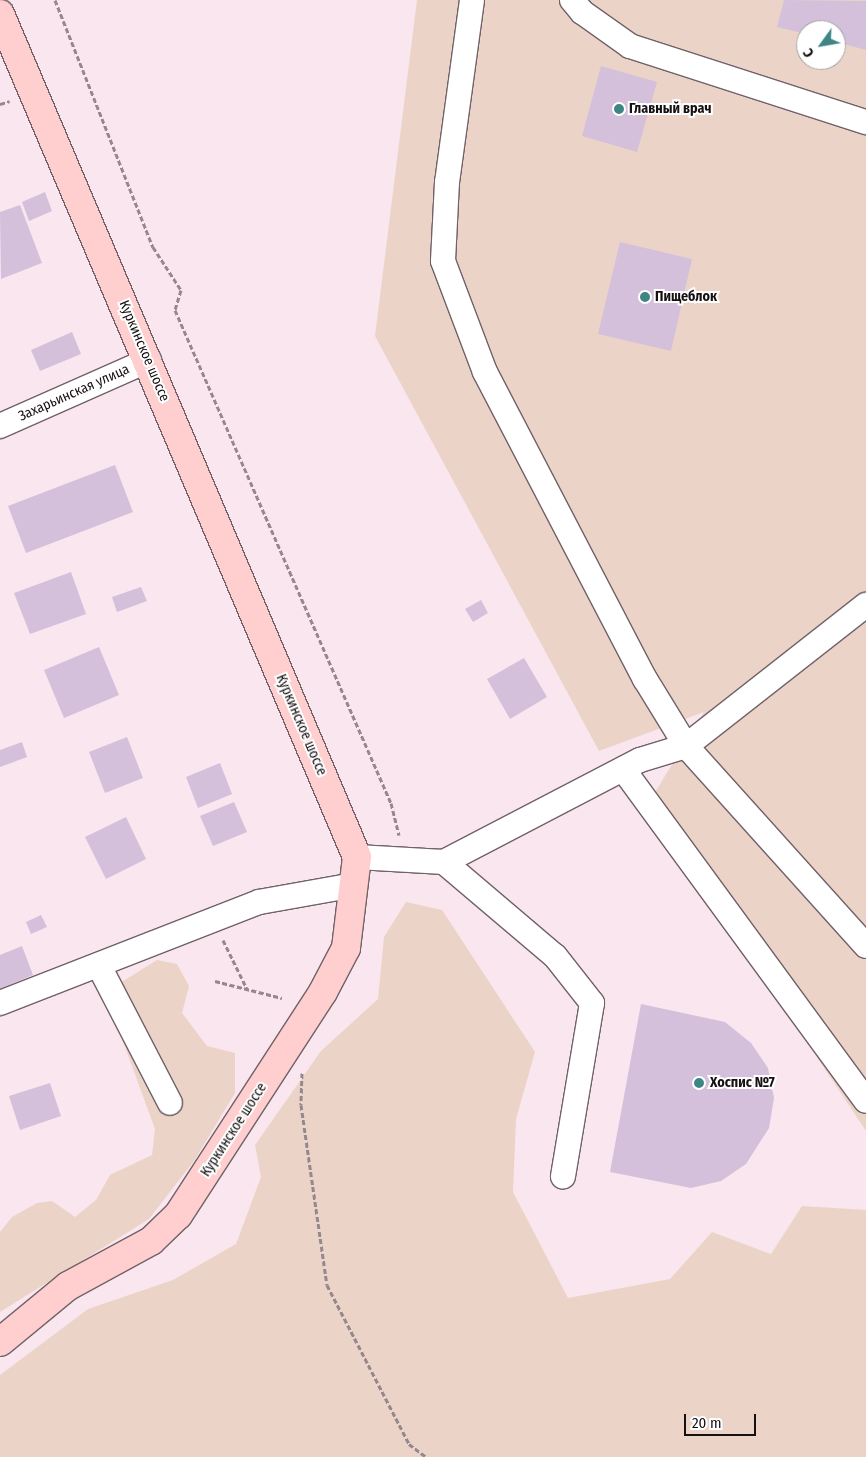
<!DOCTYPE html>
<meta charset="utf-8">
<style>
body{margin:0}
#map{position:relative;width:866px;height:1457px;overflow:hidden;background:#f9e6ee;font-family:"Fira Sans Condensed",sans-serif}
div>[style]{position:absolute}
.green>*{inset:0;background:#ebd4c7}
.building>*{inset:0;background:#d4c0db}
.path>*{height:3px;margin-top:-1.5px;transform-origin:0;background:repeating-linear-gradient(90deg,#95888d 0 5px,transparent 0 7.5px)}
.roads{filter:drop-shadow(1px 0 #716168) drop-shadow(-1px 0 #716168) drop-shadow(0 1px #716168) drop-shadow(0 -1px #716168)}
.minor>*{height:24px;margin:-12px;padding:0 12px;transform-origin:12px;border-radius:12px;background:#fff}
.major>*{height:28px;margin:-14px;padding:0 14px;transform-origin:14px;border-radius:14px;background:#fecfce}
.dots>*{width:14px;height:14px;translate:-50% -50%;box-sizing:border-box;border:2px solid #fff;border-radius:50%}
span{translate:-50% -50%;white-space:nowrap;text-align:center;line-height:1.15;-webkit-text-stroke:4px #fff;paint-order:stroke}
.poi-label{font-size:14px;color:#161013;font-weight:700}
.left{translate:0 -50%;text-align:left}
.street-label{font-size:14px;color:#161013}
.north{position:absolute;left:796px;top:20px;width:50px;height:50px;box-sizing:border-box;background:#fff;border:1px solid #a29fa1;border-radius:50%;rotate:238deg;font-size:14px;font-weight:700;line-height:20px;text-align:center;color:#161013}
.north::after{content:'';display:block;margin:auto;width:18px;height:22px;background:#3e8684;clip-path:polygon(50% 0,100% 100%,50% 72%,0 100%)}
.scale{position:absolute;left:684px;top:1414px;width:72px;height:22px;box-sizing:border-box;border:2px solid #161013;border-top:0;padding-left:6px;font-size:15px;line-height:18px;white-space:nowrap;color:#161013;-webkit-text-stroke:4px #fff;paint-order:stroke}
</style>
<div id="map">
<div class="green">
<i style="clip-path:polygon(evenodd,417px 0,866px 0,866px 1131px,718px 908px,643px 812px,704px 712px,599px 751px,375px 336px,417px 0,806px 30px,836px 30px,836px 60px,806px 60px,806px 30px)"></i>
<i style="clip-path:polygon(406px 902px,442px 910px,535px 1052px,516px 1119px,513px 1192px,568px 1298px,670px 1279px,712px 1232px,771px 1254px,802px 1206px,866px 1210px,866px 1457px,0 1457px,0 1375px,88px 1309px,173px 1280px,236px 1244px,261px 1177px,255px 1145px,321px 1051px,378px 999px,384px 937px)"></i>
<i style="clip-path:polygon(157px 960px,177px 964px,189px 986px,182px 1013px,207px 1046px,235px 1053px,235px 1093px,194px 1161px,149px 1219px,0 1312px,0 1232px,12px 1217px,37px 1203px,52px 1201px,75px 1217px,96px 1200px,110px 1175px,152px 1155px,155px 1129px,103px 987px,120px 983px)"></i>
</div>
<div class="building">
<i style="clip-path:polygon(784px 0,866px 1px,866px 50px,836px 42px,836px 30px,806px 30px,806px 34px,777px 27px)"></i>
<i style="clip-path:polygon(601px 66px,657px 82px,637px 152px,582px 136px)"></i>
<i style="clip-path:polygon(45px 192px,52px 211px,29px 221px,22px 202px)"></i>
<i style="clip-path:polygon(20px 205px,42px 263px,1px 279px,0 212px)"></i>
<i style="clip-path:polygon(620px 242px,692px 259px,671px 351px,598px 334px)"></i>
<i style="clip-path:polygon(72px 332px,81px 354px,40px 371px,31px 350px)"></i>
<i style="clip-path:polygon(115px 465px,133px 512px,26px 553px,8px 506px)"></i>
<i style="clip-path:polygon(71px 572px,86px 614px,30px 634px,14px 593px)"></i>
<i style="clip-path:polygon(141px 587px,147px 601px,117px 612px,112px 597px)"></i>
<i style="clip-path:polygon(481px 600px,488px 613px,473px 622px,465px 609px)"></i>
<i style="clip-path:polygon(99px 647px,119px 695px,64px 718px,44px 670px)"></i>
<i style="clip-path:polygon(524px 658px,547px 697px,510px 719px,487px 679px)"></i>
<i style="clip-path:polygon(127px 737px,143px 778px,105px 793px,89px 752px)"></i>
<i style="clip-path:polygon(22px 742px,27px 757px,0 767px,0 750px)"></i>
<i style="clip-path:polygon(220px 763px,232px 794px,198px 808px,186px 777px)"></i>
<i style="clip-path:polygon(234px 802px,247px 832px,213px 846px,200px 816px)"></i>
<i style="clip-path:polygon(126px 817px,146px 859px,106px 879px,85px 837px)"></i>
<i style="clip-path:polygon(41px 915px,47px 927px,31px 934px,26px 922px)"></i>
<i style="clip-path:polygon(22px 946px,33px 975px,0 989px,0 955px)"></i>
<i style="clip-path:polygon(641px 1004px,725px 1022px,751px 1043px,768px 1068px,774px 1098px,769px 1128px,746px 1164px,721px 1181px,691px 1188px,610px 1172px)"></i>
<i style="clip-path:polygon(50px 1083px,61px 1116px,20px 1130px,9px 1096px)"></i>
</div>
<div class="path">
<i style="left:55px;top:0;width:266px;rotate:68.4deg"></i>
<i style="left:153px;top:247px;width:51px;rotate:56.9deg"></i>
<i style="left:181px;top:290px;width:21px;rotate:107deg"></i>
<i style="left:175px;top:310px;width:538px;rotate:66.34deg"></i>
<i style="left:391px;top:803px;width:33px;rotate:76deg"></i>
<i style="left:0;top:104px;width:10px;rotate:-17deg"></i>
<i style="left:223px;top:940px;width:55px;rotate:63.9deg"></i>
<i style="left:215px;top:981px;width:69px;rotate:14.2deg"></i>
<i style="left:302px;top:1073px;width:32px;rotate:92deg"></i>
<i style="left:301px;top:1105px;width:182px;rotate:81.8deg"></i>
<i style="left:327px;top:1285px;width:179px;rotate:62.7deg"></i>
<i style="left:409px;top:1444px;width:21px;rotate:37deg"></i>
</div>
<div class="roads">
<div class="minor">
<i style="left:472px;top:0;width:184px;rotate:97.8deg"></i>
<i style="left:447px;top:182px;width:79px;rotate:92.9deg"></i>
<i style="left:443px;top:261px;width:119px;rotate:69.3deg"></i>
<i style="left:485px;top:372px;width:346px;rotate:62.5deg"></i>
<i style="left:645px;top:679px;width:79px;rotate:58.5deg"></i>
<i style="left:686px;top:746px;width:269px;rotate:48deg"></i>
<i style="left:572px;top:0;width:16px;rotate:50deg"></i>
<i style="left:582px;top:12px;width:59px;rotate:35.3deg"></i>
<i style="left:630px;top:46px;width:248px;rotate:17.9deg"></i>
<i style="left:0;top:426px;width:163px;rotate:-23.9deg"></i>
<i style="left:623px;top:769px;width:411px;rotate:53.8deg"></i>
<i style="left:357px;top:857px;width:87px;rotate:3.3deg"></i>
<i style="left:444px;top:862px;width:145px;rotate:40.3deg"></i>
<i style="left:555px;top:956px;width:60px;rotate:51.8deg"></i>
<i style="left:592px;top:1003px;width:176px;rotate:99.5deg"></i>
<i style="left:444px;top:862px;width:221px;rotate:-27.5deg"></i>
<i style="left:640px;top:760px;width:48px;rotate:-16.9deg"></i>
<i style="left:686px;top:746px;width:229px;rotate:-38.1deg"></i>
<i style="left:99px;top:966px;width:154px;rotate:62.6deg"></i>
<i style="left:0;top:1003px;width:278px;rotate:-21.3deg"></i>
<i style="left:259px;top:902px;width:97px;rotate:-10.1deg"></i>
</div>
<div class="major">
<i style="left:0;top:14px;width:915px;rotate:67.05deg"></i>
<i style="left:357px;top:857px;width:92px;rotate:96.9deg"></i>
<i style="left:346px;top:948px;width:50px;rotate:117.6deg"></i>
<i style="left:323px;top:992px;width:266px;rotate:123deg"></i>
<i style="left:178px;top:1215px;width:37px;rotate:136deg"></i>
<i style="left:151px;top:1241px;width:94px;rotate:151.5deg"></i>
<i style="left:68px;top:1286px;width:88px;rotate:140.5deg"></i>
</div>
</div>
<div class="dots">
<i style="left:619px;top:109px;background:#3e8684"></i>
<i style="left:645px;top:297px;background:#3e8684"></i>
<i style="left:699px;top:1083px;background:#3e8684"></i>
</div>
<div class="poi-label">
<span class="left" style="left:629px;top:109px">Главный врач</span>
<span class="left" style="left:655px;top:297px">Пищеблок</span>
<span class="left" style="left:710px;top:1083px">Хоспис №7</span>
</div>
<div class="street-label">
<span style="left:144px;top:351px;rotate:67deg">Куркинское шоссе</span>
<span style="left:74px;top:393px;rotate:-24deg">Захарьинская улица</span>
<span style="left:301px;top:725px;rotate:67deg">Куркинское шоссе</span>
<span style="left:234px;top:1130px;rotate:-57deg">Куркинское шоссе</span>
</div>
<div class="north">С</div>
<div class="scale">20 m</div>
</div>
